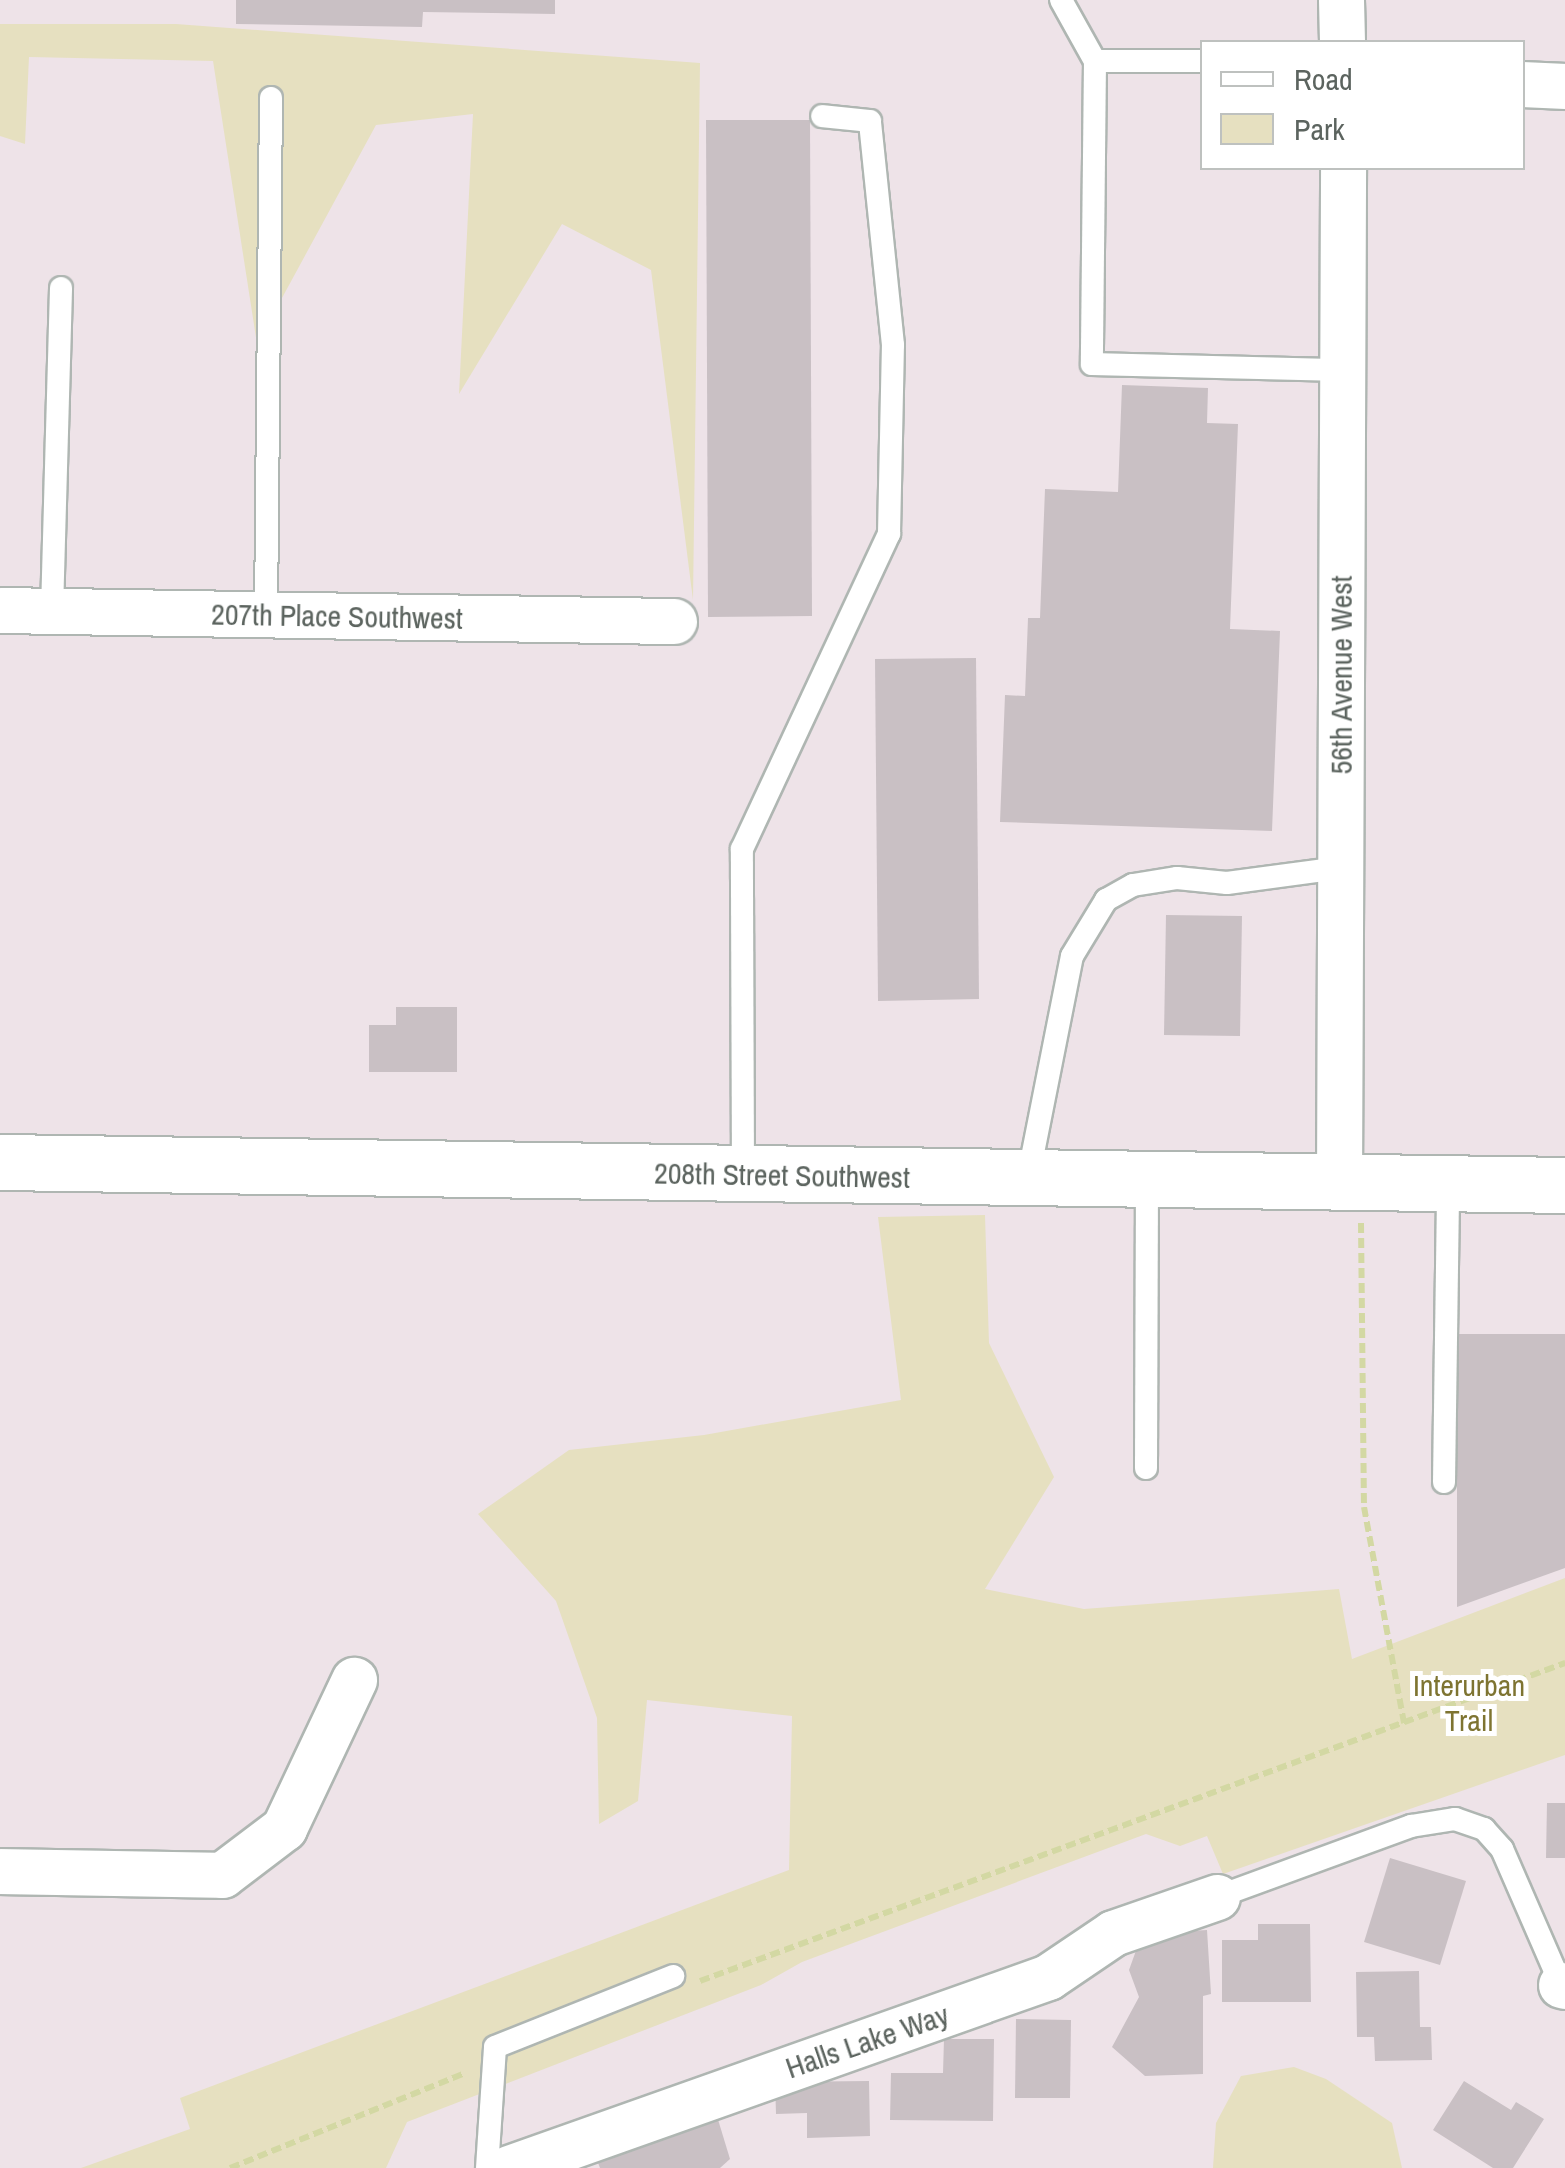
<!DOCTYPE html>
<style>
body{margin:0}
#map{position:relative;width:1565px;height:2168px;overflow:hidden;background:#eee3e8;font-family:"Archivo Narrow",sans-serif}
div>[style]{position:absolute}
.green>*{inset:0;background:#e6e0c0}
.building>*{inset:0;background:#c9c0c4}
.path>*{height:6px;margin-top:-3px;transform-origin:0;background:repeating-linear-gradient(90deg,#d3d8a3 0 10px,transparent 0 15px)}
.roads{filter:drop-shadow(2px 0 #afb6b2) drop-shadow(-2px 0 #afb6b2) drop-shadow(0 2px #afb6b2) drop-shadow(0 -2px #afb6b2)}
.lane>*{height:22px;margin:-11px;padding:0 11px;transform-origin:11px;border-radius:11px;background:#fff}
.street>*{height:45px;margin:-22.5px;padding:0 22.5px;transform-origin:22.5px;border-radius:22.5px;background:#fff}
.secondary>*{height:55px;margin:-27.5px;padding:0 27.5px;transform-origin:27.5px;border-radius:27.5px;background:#fff}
span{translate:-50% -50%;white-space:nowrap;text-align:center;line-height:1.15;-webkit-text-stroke:10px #fff;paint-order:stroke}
.street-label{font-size:30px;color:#5c645f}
.park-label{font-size:30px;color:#7e7431}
.legend{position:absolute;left:1200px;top:40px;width:325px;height:130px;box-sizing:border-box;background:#fff;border:2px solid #bec1bf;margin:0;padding:12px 18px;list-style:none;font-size:30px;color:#5c645f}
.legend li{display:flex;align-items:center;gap:20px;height:50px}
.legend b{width:50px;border:2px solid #bec1bf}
</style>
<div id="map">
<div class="green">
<i style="clip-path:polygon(0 24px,176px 24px,700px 63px,693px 600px,651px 270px,562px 224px,459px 394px,473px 114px,376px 125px,257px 344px,213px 61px,29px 57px,25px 144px,0 136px)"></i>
<i style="clip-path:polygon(985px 1215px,989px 1343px,1054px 1477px,985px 1589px,1084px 1609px,1339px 1589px,1352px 1659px,1565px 1578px,1565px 1755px,1223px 1874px,1207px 1836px,1180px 1846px,1146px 1834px,802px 1962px,761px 1985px,407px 2122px,386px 2168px,81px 2168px,190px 2129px,180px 2098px,789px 1870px,792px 1716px,647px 1700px,638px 1801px,599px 1824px,597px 1718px,556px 1601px,478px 1514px,569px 1450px,704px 1435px,901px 1400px,878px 1217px)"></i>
<i style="clip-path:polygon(1294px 2067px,1326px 2079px,1392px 2123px,1402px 2168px,1213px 2168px,1216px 2123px,1241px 2076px)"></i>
</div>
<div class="building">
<i style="clip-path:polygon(236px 0,555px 0,555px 14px,423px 12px,422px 27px,236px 24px)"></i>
<i style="clip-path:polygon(706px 120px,810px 120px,812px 616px,708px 617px)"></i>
<i style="clip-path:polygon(1122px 385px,1208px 388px,1207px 423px,1238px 424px,1230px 629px,1280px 631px,1272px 831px,1000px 822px,1005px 695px,1025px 696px,1028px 618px,1040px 618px,1045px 489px,1118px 492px)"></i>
<i style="clip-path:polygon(976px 658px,979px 999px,878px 1001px,875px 659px)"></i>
<i style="clip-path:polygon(1166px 915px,1242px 916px,1240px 1036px,1164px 1035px)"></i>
<i style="clip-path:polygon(396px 1007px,457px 1007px,457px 1072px,369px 1072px,369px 1025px,396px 1025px)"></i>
<i style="clip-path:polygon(1457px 1334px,1565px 1334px,1565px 1568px,1457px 1607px)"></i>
<i style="clip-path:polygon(1547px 1803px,1565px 1803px,1565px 1858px,1546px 1858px)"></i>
<i style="clip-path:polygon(1390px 1858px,1466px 1881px,1440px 1965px,1364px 1942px)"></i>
<i style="clip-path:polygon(1258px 1924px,1310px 1924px,1311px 2002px,1222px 2002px,1222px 1940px,1258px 1940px)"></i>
<i style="clip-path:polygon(1207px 1930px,1211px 1994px,1203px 1996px,1203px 2074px,1145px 2076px,1112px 2047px,1139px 1997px,1129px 1970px,1142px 1934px)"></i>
<i style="clip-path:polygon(1419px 1971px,1420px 2027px,1431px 2027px,1432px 2060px,1375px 2061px,1374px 2037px,1357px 2037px,1356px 1972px)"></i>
<i style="clip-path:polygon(1016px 2019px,1071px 2020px,1070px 2098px,1015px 2098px)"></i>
<i style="clip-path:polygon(944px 2039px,994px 2039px,993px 2121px,890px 2120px,891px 2073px,943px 2073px)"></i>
<i style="clip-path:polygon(869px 2081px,870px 2136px,807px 2138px,807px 2113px,776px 2114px,775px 2082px)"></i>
<i style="clip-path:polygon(1464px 2081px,1511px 2110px,1516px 2102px,1544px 2119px,1513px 2168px,1493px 2168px,1433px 2130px)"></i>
<i style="clip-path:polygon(716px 2113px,730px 2159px,720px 2168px,600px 2168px,594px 2152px)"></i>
</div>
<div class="path">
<i style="left:1361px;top:1223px;width:284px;rotate:89.4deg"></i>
<i style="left:1364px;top:1507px;width:220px;rotate:79.5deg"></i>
<i style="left:700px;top:1981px;width:922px;rotate:-20.18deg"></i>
<i style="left:230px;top:2168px;width:253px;rotate:-22deg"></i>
</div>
<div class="roads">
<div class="lane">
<i style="left:1061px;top:0;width:70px;rotate:60.9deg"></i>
<i style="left:1202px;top:61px;width:107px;rotate:180deg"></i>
<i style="left:1095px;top:61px;width:303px;rotate:90.6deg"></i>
<i style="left:1092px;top:364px;width:250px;rotate:1.4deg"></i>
<i style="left:52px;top:611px;width:323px;rotate:-88.4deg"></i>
<i style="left:266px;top:615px;width:517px;rotate:-89.45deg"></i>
<i style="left:743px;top:1174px;width:325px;rotate:-90.2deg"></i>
<i style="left:742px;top:849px;width:348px;rotate:-65deg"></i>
<i style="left:889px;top:534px;width:189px;rotate:-88.8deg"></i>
<i style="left:893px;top:345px;width:225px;rotate:-95.9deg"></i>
<i style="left:870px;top:121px;width:48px;rotate:-174.1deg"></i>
<i style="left:1028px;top:1178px;width:226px;rotate:-78.8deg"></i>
<i style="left:1072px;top:956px;width:66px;rotate:-58.7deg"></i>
<i style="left:1106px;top:900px;width:31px;rotate:-29deg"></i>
<i style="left:1133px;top:885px;width:45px;rotate:-9deg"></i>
<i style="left:1177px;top:878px;width:50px;rotate:5.7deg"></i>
<i style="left:1227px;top:883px;width:114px;rotate:-7.6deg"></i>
<i style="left:1146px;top:1468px;width:288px;rotate:-89.8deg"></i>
<i style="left:1444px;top:1482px;width:298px;rotate:-89.2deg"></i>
<i style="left:1217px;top:1897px;width:207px;rotate:-20.1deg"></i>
<i style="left:1411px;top:1826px;width:45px;rotate:-9deg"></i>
<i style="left:1455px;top:1819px;width:31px;rotate:19deg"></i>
<i style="left:1484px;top:1829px;width:27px;rotate:48deg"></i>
<i style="left:1502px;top:1849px;width:148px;rotate:66.5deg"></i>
<i style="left:487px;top:2168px;width:121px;rotate:-86.2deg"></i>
<i style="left:495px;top:2047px;width:192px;rotate:-21.7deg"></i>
</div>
<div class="street">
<i style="left:1341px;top:0;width:42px;rotate:88.6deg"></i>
<i style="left:1522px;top:84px;width:43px;rotate:2.7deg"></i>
<i style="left:0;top:610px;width:674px;rotate:0.94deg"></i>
<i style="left:1339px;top:1183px;width:1015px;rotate:-89.77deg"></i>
<i style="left:0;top:1871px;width:222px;rotate:1deg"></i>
<i style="left:222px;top:1875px;width:78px;rotate:-37.2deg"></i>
<i style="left:284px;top:1828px;width:164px;rotate:-64.7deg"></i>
<i style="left:1561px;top:1985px;width:4px;rotate:14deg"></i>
<i style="left:509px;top:2168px;width:572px;rotate:-19.51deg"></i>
<i style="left:1048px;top:1977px;width:78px;rotate:-34.1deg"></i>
<i style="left:1113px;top:1933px;width:110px;rotate:-19.1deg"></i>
</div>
<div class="secondary">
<i style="left:0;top:1162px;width:1565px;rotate:0.84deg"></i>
</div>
</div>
<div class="street-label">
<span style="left:337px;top:616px;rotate:1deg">207th Place Southwest</span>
<span style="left:1341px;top:675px;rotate:-90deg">56th Avenue West</span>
<span style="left:782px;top:1175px;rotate:1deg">208th Street Southwest</span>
<span style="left:867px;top:2041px;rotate:-19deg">Halls Lake Way</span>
</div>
<div class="park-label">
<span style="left:1469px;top:1702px">Interurban<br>Trail</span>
</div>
<ul class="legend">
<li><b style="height:12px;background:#fff"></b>Road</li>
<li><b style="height:28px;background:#e6e0c0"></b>Park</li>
</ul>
</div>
